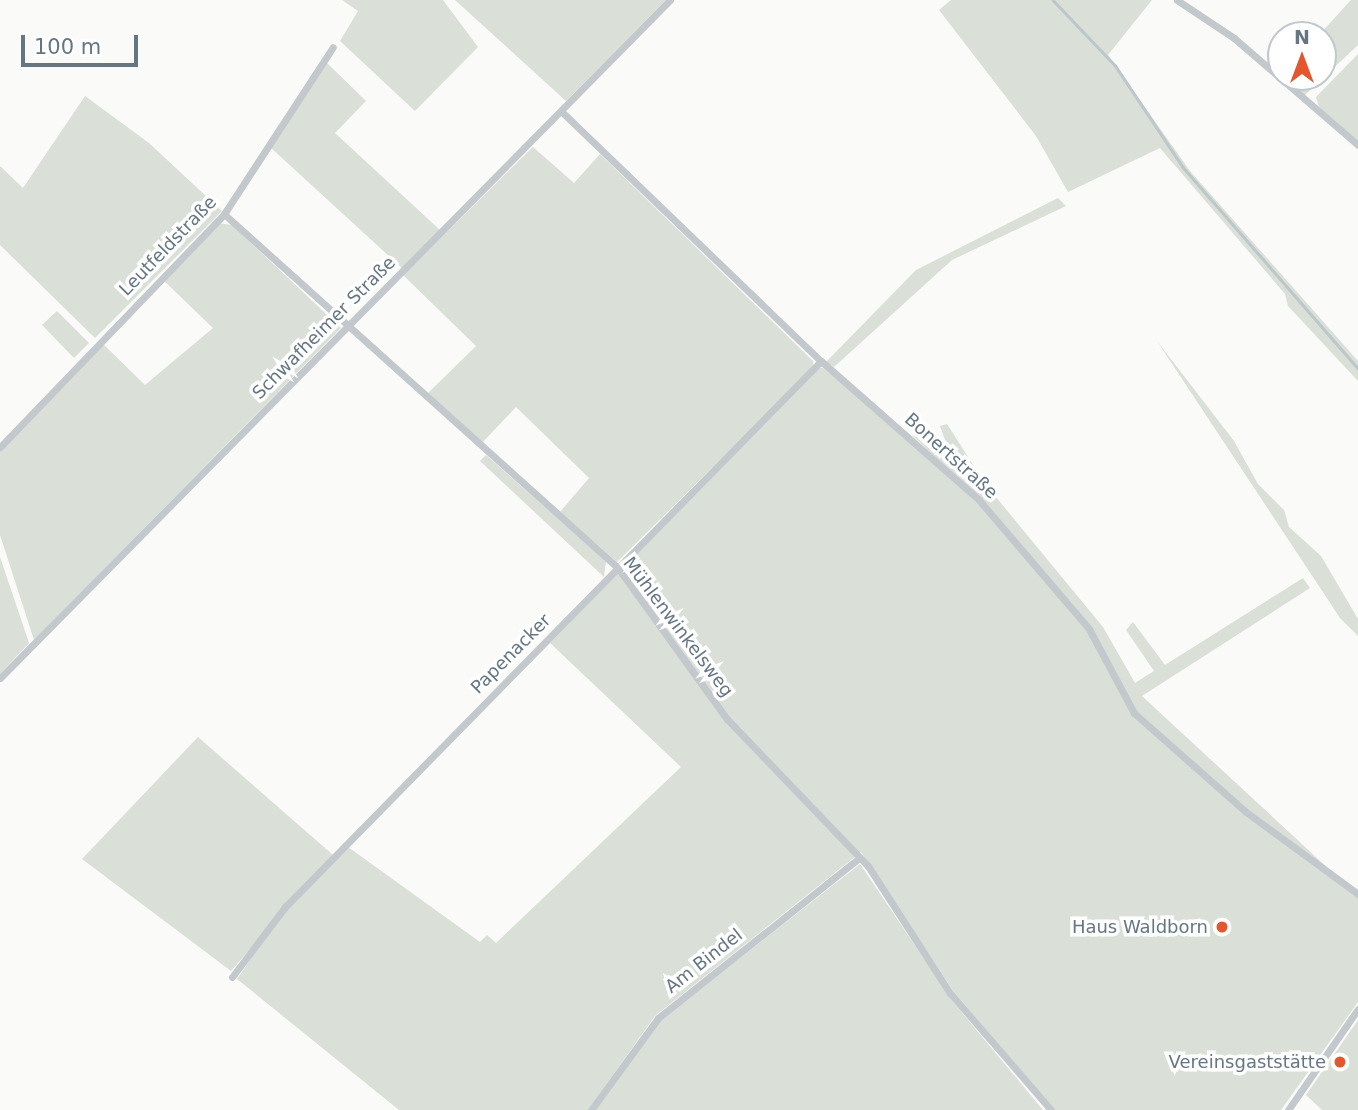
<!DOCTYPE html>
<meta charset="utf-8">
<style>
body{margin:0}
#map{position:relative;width:1358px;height:1110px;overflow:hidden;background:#fafaf8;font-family:"DejaVu Sans",sans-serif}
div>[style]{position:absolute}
.green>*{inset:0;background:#dadfd7}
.stream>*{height:2.5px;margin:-1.25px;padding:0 1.25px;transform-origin:1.25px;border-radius:1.25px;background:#bbc7cb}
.street>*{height:7px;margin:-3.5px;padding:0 3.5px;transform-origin:3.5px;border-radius:3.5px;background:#c3c8cc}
.dots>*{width:19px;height:19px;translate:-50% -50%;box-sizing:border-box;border:4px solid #fff;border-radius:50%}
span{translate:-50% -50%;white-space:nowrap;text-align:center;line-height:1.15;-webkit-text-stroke:7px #fff;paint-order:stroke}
.street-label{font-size:18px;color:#657683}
.poi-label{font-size:18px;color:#657683}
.right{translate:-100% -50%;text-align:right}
.north{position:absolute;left:1267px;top:21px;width:70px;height:70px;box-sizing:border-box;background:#fff;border:2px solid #c1c8cd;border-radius:50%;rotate:0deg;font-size:19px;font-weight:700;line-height:28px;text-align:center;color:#657683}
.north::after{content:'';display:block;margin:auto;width:24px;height:32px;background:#e4572e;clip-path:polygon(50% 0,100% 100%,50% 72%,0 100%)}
.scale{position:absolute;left:21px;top:35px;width:117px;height:32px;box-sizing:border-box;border:4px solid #657683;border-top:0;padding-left:9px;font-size:21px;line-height:24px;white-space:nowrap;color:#657683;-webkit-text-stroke:5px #fff;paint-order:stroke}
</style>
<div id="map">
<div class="green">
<i style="clip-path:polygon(342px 0,443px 0,478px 47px,415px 111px,340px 41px,358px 11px)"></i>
<i style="clip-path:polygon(455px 0,666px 0,566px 101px)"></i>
<i style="clip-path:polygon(951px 0,1152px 0,1108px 55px,1190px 171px,1358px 361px,1358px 381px,1288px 306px,1285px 294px,1160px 148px,1068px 192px,1036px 136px,939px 10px)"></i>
<i style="clip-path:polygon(1351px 0,1358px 0,1358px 45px,1304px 96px,1283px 77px,1323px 77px,1319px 35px)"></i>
<i style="clip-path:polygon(1358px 54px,1358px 141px,1321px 114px,1316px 97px)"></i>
<i style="clip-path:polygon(326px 62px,366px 101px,335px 133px,440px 230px,402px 268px,270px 147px)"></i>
<i style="clip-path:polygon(85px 96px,149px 143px,222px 211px,95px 338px,0 245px,0 166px,23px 188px)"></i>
<i style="clip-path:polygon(533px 147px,574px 183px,600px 154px,813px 361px,814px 367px,617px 562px,560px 512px,589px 478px,516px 407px,482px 443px,427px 394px,476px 346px,403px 275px)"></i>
<i style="clip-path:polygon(1058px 198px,1066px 206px,952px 260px,834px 367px,826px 362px,916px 270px)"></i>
<i style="clip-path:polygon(218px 223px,232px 225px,341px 328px,34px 640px,0 535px,0 450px,101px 342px,145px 385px,213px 328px,162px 279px)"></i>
<i style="clip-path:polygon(57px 311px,89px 343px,74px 358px,42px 325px)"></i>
<i style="clip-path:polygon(1157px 341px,1234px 441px,1258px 484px,1284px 510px,1289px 527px,1321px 556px,1358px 619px,1358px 636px,1340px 618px)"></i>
<i style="clip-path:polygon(815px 368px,823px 368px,948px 469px,912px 435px,950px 454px,940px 426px,947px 424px,986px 485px,1103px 627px,1135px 683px,1154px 671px,1126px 630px,1133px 622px,1165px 665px,1303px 578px,1310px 588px,1142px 696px,1358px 896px,1358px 1002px,1281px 1110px,1055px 1110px,954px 992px,861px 852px,655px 1016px,588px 1110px,399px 1110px,237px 979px,284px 911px,348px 847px,480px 942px,487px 935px,496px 943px,681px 767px,550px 643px)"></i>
<i style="clip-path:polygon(486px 455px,606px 561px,604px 577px,480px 461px)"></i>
<i style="clip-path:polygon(0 557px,29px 643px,0 674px)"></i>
<i style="clip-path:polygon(198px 737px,333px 855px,231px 971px,82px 859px)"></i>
<i style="clip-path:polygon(860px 864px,954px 1003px,1043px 1110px,594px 1110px,661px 1020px)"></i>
<i style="clip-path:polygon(1358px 1020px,1358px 1110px,1322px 1110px,1306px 1095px)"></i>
</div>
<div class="stream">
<i style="left:1053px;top:0;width:90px;rotate:46.4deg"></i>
<i style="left:1115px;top:65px;width:123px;rotate:56.3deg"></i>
<i style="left:1183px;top:167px;width:267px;rotate:49deg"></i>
</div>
<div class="street">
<i style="left:1177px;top:0;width:69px;rotate:33.7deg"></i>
<i style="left:1234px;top:38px;width:164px;rotate:40.8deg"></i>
<i style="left:562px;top:112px;width:359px;rotate:43.9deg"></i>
<i style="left:821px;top:361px;width:210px;rotate:41.3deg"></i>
<i style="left:979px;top:500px;width:170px;rotate:49.5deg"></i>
<i style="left:1089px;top:629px;width:95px;rotate:61.8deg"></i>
<i style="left:1134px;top:713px;width:149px;rotate:41.5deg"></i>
<i style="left:1246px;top:812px;width:139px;rotate:36.2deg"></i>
<i style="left:224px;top:214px;width:530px;rotate:41.94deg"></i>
<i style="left:618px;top:568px;width:186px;rotate:54.2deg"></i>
<i style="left:727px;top:719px;width:204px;rotate:46.2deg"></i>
<i style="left:868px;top:866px;width:151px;rotate:57.2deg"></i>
<i style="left:950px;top:993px;width:155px;rotate:49.2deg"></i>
<i style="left:0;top:447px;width:323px;rotate:-46.1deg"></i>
<i style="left:224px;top:214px;width:199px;rotate:-56.9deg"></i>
<i style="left:0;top:678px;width:953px;rotate:-45.34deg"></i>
<i style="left:232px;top:977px;width:88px;rotate:-52.9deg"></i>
<i style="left:285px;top:907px;width:765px;rotate:-45.53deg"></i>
<i style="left:591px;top:1110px;width:114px;rotate:-53.9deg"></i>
<i style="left:658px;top:1018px;width:257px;rotate:-38.5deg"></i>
<i style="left:1288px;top:1110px;width:123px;rotate:-55.3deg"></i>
</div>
<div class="dots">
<i style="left:1222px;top:927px;background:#e4572e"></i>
<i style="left:1340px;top:1062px;background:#e4572e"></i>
</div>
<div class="street-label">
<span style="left:168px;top:246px;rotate:-46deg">Leutfeldstraße</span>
<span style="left:324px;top:328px;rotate:-45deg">Schwafheimer Straße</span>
<span style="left:951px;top:456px;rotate:42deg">Bonertstraße</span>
<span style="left:678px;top:627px;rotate:53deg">Mühlenwinkelsweg</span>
<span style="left:511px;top:654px;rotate:-45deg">Papenacker</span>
<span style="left:704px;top:961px;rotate:-38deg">Am Bindel</span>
</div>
<div class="poi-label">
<span class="right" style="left:1208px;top:927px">Haus Waldborn</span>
<span class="right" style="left:1326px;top:1062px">Vereinsgaststätte</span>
</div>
<div class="north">N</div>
<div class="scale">100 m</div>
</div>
